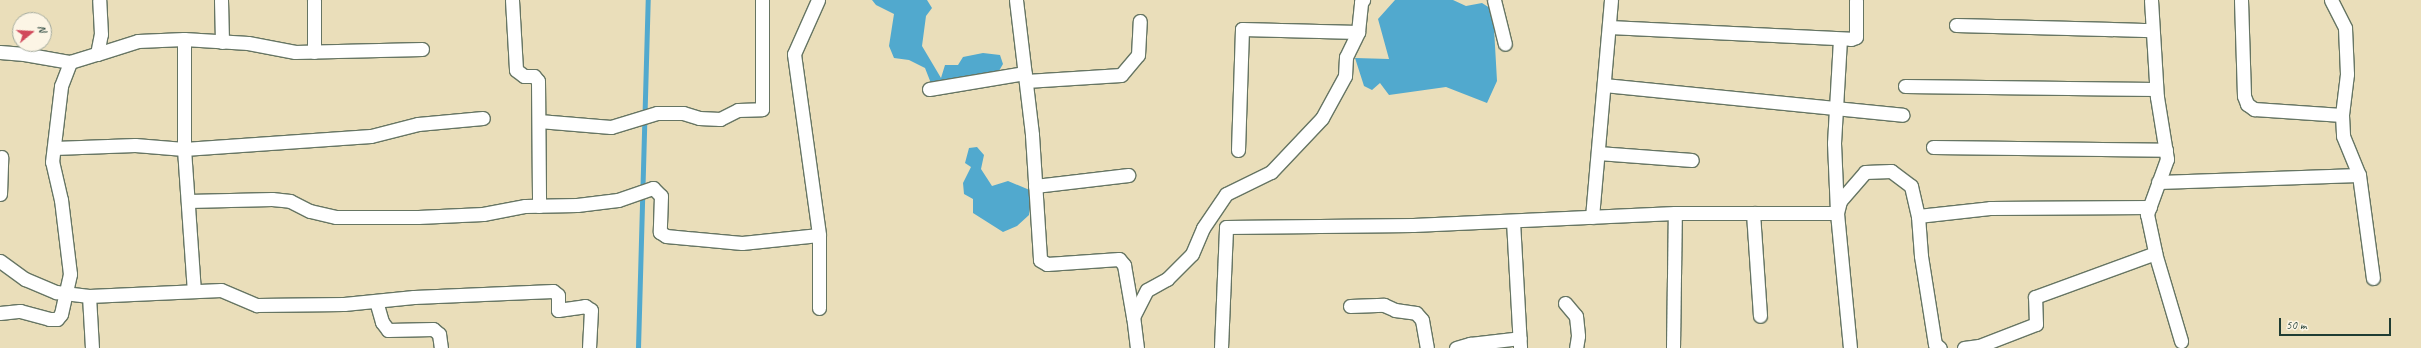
<!DOCTYPE html>
<style>
body{margin:0}
#map{position:relative;width:2421px;height:348px;overflow:hidden;background:#eadeba;font-family:Caveat,sans-serif}
div>[style]{position:absolute}
.water>*{inset:0;background:#51a9ce}
.stream>*{height:4.5px;margin:-2.25px;padding:0 2.25px;transform-origin:2.25px;border-radius:2.25px;background:#51a9ce}
.roads{filter:drop-shadow(1px 0 #667563) drop-shadow(-1px 0 #667563) drop-shadow(0 1px #667563) drop-shadow(0 -1px #667563)}
.minor>*{height:13px;margin:-6.5px;padding:0 6.5px;transform-origin:6.5px;border-radius:6.5px;background:#fff}
span{translate:-50% -50%;white-space:nowrap;text-align:center;line-height:1.15;-webkit-text-stroke:3px #fcf5e5;paint-order:stroke}
.north{position:absolute;left:12px;top:12px;width:40px;height:40px;box-sizing:border-box;background:#fcf5e5;border:1px solid #a4ab9e;border-radius:50%;rotate:72deg;font-size:11px;font-weight:700;line-height:16px;text-align:center;color:#1f3d34}
.north::after{content:'';display:block;margin:auto;width:14px;height:18px;background:#d1495b;clip-path:polygon(50% 0,100% 100%,50% 72%,0 100%)}
.scale{position:absolute;left:2279px;top:318px;width:112px;height:18px;box-sizing:border-box;border:2px solid #1f3d34;border-top:0;padding-left:5px;font-size:12px;line-height:14px;white-space:nowrap;color:#1f3d34;-webkit-text-stroke:3px #fcf5e5;paint-order:stroke}
</style>
<div id="map">
<div class="water">
<i style="clip-path:polygon(872px 0,927px 0,932px 8px,926px 16px,922px 46px,941px 78px,945px 65px,958px 65px,963px 57px,983px 53px,1000px 55px,1003px 64px,992px 83px,934px 91px,925px 68px,909px 60px,894px 58px,889px 46px,894px 14px,876px 5px)"></i>
<i style="clip-path:polygon(1395px 0,1453px 0,1466px 6px,1482px 3px,1493px 10px,1497px 81px,1487px 103px,1446px 87px,1389px 95px,1380px 83px,1372px 90px,1364px 86px,1355px 58px,1389px 59px,1378px 19px)"></i>
<i style="clip-path:polygon(977px 147px,984px 155px,981px 169px,992px 186px,1008px 181px,1032px 191px,1029px 215px,1017px 226px,1003px 232px,973px 213px,973px 199px,964px 194px,963px 183px,971px 167px,965px 163px,969px 148px)"></i>
</div>
<div class="stream">
<i style="left:638px;top:348px;width:348px;rotate:-88.4deg"></i>
</div>
<div class="roads">
<div class="minor">
<i style="left:221px;top:0;width:42px;rotate:88.6deg"></i>
<i style="left:512px;top:0;width:70px;rotate:86.7deg"></i>
<i style="left:516px;top:70px;width:10px;rotate:37deg"></i>
<i style="left:524px;top:76px;width:10px"></i>
<i style="left:534px;top:76px;width:6px;rotate:51deg"></i>
<i style="left:538px;top:81px;width:125px;rotate:89.5deg"></i>
<i style="left:818px;top:0;width:59px;rotate:114deg"></i>
<i style="left:794px;top:54px;width:183px;rotate:82.1deg"></i>
<i style="left:819px;top:235px;width:73px;rotate:90deg"></i>
<i style="left:1016px;top:0;width:136px;rotate:83.2deg"></i>
<i style="left:1032px;top:135px;width:125px;rotate:86.3deg"></i>
<i style="left:1040px;top:260px;width:8px;rotate:30deg"></i>
<i style="left:1047px;top:264px;width:72px;rotate:-4deg"></i>
<i style="left:1119px;top:259px;width:8px;rotate:50deg"></i>
<i style="left:1124px;top:265px;width:53px;rotate:80.2deg"></i>
<i style="left:1494px;top:0;width:45px;rotate:76deg"></i>
<i style="left:2151px;top:0;width:97px;rotate:86.5deg"></i>
<i style="left:2157px;top:97px;width:63px;rotate:80.8deg"></i>
<i style="left:2167px;top:159px;width:59px;rotate:110deg"></i>
<i style="left:2147px;top:214px;width:40px;rotate:78deg"></i>
<i style="left:2155px;top:253px;width:92px;rotate:73.5deg"></i>
<i style="left:2241px;top:0;width:96px;rotate:88.2deg"></i>
<i style="left:2244px;top:96px;width:9px;rotate:69deg"></i>
<i style="left:2247px;top:104px;width:9px;rotate:36deg"></i>
<i style="left:2254px;top:109px;width:88px;rotate:3.9deg"></i>
<i style="left:2331px;top:0;width:31px;rotate:63deg"></i>
<i style="left:2345px;top:28px;width:46px;rotate:87.5deg"></i>
<i style="left:2347px;top:74px;width:41px;rotate:97deg"></i>
<i style="left:2342px;top:115px;width:21px;rotate:87deg"></i>
<i style="left:2343px;top:136px;width:42px;rotate:67.7deg"></i>
<i style="left:2359px;top:175px;width:104px;rotate:82.3deg"></i>
<i style="left:1956px;top:25px;width:196px;rotate:1.5deg"></i>
<i style="left:1609px;top:27px;width:242px;rotate:2.8deg"></i>
<i style="left:1851px;top:39px;width:5px;rotate:-22deg"></i>
<i style="left:1856px;top:37px;width:37px;rotate:-90deg"></i>
<i style="left:184px;top:39px;width:110px;rotate:90deg"></i>
<i style="left:184px;top:149px;width:142px;rotate:86deg"></i>
<i style="left:1840px;top:39px;width:104px;rotate:93.3deg"></i>
<i style="left:1834px;top:143px;width:70px;rotate:87.5deg"></i>
<i style="left:1837px;top:213px;width:136px;rotate:84.5deg"></i>
<i style="left:0;top:52px;width:24px;rotate:5deg"></i>
<i style="left:24px;top:54px;width:47px;rotate:9.9deg"></i>
<i style="left:314px;top:52px;width:52px;rotate:-90deg"></i>
<i style="left:97px;top:54px;width:43px;rotate:-17.6deg"></i>
<i style="left:138px;top:41px;width:46px;rotate:-2.5deg"></i>
<i style="left:184px;top:39px;width:64px;rotate:3.6deg"></i>
<i style="left:248px;top:43px;width:48px;rotate:10.8deg"></i>
<i style="left:295px;top:52px;width:127px;rotate:-1.4deg"></i>
<i style="left:1026px;top:81px;width:95px;rotate:-3.6deg"></i>
<i style="left:1121px;top:75px;width:26px;rotate:-50deg"></i>
<i style="left:1138px;top:55px;width:34px;rotate:-87deg"></i>
<i style="left:1604px;top:85px;width:300px;rotate:5.7deg"></i>
<i style="left:1905px;top:86px;width:251px;rotate:0.7deg"></i>
<i style="left:929px;top:89px;width:97px;rotate:-9.5deg"></i>
<i style="left:539px;top:121px;width:72px;rotate:4.8deg"></i>
<i style="left:611px;top:127px;width:48px;rotate:-16.9deg"></i>
<i style="left:657px;top:113px;width:26px"></i>
<i style="left:683px;top:113px;width:17px;rotate:17deg"></i>
<i style="left:699px;top:118px;width:21px;rotate:3deg"></i>
<i style="left:720px;top:119px;width:20px;rotate:-27deg"></i>
<i style="left:738px;top:110px;width:24px;rotate:-2deg"></i>
<i style="left:762px;top:109px;width:109px;rotate:-90deg"></i>
<i style="left:1933px;top:147px;width:233px;rotate:0.7deg"></i>
<i style="left:54px;top:148px;width:81px;rotate:-2.1deg"></i>
<i style="left:135px;top:145px;width:49px;rotate:4.7deg"></i>
<i style="left:184px;top:149px;width:187px;rotate:-4deg"></i>
<i style="left:371px;top:136px;width:49px;rotate:-14.3deg"></i>
<i style="left:418px;top:124px;width:65px;rotate:-5.3deg"></i>
<i style="left:1238px;top:150px;width:121px;rotate:-88.1deg"></i>
<i style="left:1242px;top:29px;width:116px;rotate:1.5deg"></i>
<i style="left:1358px;top:32px;width:30px;rotate:-84deg"></i>
<i style="left:1361px;top:2px;width:3px;rotate:-45deg"></i>
<i style="left:1598px;top:153px;width:94px;rotate:4.3deg"></i>
<i style="left:2158px;top:182px;width:201px;rotate:-2deg"></i>
<i style="left:1035px;top:186px;width:94px;rotate:-6.7deg"></i>
<i style="left:0;top:194px;width:37px;rotate:-88deg"></i>
<i style="left:188px;top:201px;width:84px;rotate:-1.4deg"></i>
<i style="left:272px;top:199px;width:18px;rotate:6deg"></i>
<i style="left:290px;top:201px;width:22px;rotate:27deg"></i>
<i style="left:310px;top:211px;width:27px;rotate:13deg"></i>
<i style="left:336px;top:217px;width:82px"></i>
<i style="left:418px;top:217px;width:65px;rotate:-2.6deg"></i>
<i style="left:483px;top:214px;width:43px;rotate:-10.8deg"></i>
<i style="left:525px;top:206px;width:52px;rotate:-1.1deg"></i>
<i style="left:577px;top:205px;width:41px;rotate:-7deg"></i>
<i style="left:618px;top:200px;width:37px;rotate:-19deg"></i>
<i style="left:653px;top:188px;width:11px;rotate:45deg"></i>
<i style="left:661px;top:196px;width:36px;rotate:92deg"></i>
<i style="left:660px;top:232px;width:7px;rotate:34deg"></i>
<i style="left:666px;top:236px;width:76px;rotate:5.3deg"></i>
<i style="left:742px;top:243px;width:77px;rotate:-5.9deg"></i>
<i style="left:1753px;top:213px;width:103px;rotate:86.1deg"></i>
<i style="left:1918px;top:216px;width:72px;rotate:-6.3deg"></i>
<i style="left:1990px;top:208px;width:160px;rotate:-0.4deg"></i>
<i style="left:1592px;top:217px;width:218px;rotate:-85deg"></i>
<i style="left:1513px;top:221px;width:127px;rotate:86.8deg"></i>
<i style="left:0;top:261px;width:31px;rotate:36deg"></i>
<i style="left:25px;top:279px;width:34px;rotate:23deg"></i>
<i style="left:56px;top:292px;width:33px;rotate:7deg"></i>
<i style="left:89px;top:296px;width:132px;rotate:-2.6deg"></i>
<i style="left:221px;top:290px;width:39px;rotate:23deg"></i>
<i style="left:257px;top:305px;width:87px;rotate:-0.7deg"></i>
<i style="left:344px;top:304px;width:70px;rotate:-5.7deg"></i>
<i style="left:414px;top:297px;width:139px;rotate:-2.5deg"></i>
<i style="left:553px;top:291px;width:6px;rotate:39deg"></i>
<i style="left:558px;top:295px;width:15px;rotate:90deg"></i>
<i style="left:558px;top:310px;width:27px;rotate:-8deg"></i>
<i style="left:585px;top:306px;width:7px;rotate:34deg"></i>
<i style="left:591px;top:310px;width:38px;rotate:93deg"></i>
<i style="left:89px;top:296px;width:52px;rotate:86.7deg"></i>
<i style="left:376px;top:301px;width:22px;rotate:74deg"></i>
<i style="left:382px;top:322px;width:10px;rotate:53deg"></i>
<i style="left:388px;top:330px;width:45px;rotate:-1.3deg"></i>
<i style="left:433px;top:329px;width:8px;rotate:40deg"></i>
<i style="left:439px;top:334px;width:14px;rotate:82deg"></i>
<i style="left:1565px;top:303px;width:17px;rotate:50deg"></i>
<i style="left:1576px;top:316px;width:20px;rotate:84deg"></i>
<i style="left:1578px;top:336px;width:12px;rotate:99deg"></i>
<i style="left:1350px;top:306px;width:34px;rotate:-2deg"></i>
<i style="left:1384px;top:305px;width:12px;rotate:24deg"></i>
<i style="left:1395px;top:310px;width:21px;rotate:8deg"></i>
<i style="left:1416px;top:313px;width:9px;rotate:49deg"></i>
<i style="left:1422px;top:320px;width:28px;rotate:80deg"></i>
<i style="left:0;top:313px;width:20px;rotate:-6deg"></i>
<i style="left:20px;top:311px;width:30px;rotate:15deg"></i>
<i style="left:49px;top:319px;width:8px"></i>
<i style="left:57px;top:319px;width:6px;rotate:-51deg"></i>
<i style="left:61px;top:314px;width:41px;rotate:-77.3deg"></i>
<i style="left:70px;top:274px;width:75px;rotate:-96.9deg"></i>
<i style="left:61px;top:200px;width:39px;rotate:-103deg"></i>
<i style="left:52px;top:162px;width:77px;rotate:-83.2deg"></i>
<i style="left:61px;top:86px;width:26px;rotate:-69deg"></i>
<i style="left:70px;top:62px;width:28px;rotate:-17deg"></i>
<i style="left:97px;top:54px;width:20px;rotate:-79deg"></i>
<i style="left:101px;top:34px;width:34px;rotate:-93deg"></i>
<i style="left:1137px;top:348px;width:31px;rotate:-97deg"></i>
<i style="left:1133px;top:317px;width:30px;rotate:-63deg"></i>
<i style="left:1147px;top:290px;width:23px;rotate:-29deg"></i>
<i style="left:1167px;top:279px;width:35px;rotate:-45deg"></i>
<i style="left:1192px;top:254px;width:28px;rotate:-67deg"></i>
<i style="left:1203px;top:228px;width:41px;rotate:-55.9deg"></i>
<i style="left:1226px;top:194px;width:50px;rotate:-26.1deg"></i>
<i style="left:1271px;top:172px;width:74px;rotate:-46.6deg"></i>
<i style="left:1322px;top:118px;width:48px;rotate:-61.3deg"></i>
<i style="left:1345px;top:76px;width:19px;rotate:-87deg"></i>
<i style="left:1346px;top:57px;width:28px;rotate:-64deg"></i>
<i style="left:1221px;top:348px;width:121px;rotate:-87.6deg"></i>
<i style="left:1226px;top:227px;width:187px;rotate:-0.6deg"></i>
<i style="left:1413px;top:225px;width:262px;rotate:-2.6deg"></i>
<i style="left:1675px;top:213px;width:162px"></i>
<i style="left:1837px;top:213px;width:12px;rotate:-76deg"></i>
<i style="left:1840px;top:201px;width:38px;rotate:-49deg"></i>
<i style="left:1865px;top:172px;width:26px;rotate:-2deg"></i>
<i style="left:1891px;top:171px;width:25px;rotate:37deg"></i>
<i style="left:1911px;top:186px;width:31px;rotate:77deg"></i>
<i style="left:1918px;top:216px;width:40px;rotate:85.7deg"></i>
<i style="left:1921px;top:256px;width:89px;rotate:81deg"></i>
<i style="left:1935px;top:344px;width:6px;rotate:39deg"></i>
<i style="left:1456px;top:348px;width:15px;rotate:-16deg"></i>
<i style="left:1470px;top:344px;width:50px;rotate:-6.8deg"></i>
<i style="left:1673px;top:348px;width:135px;rotate:-89.2deg"></i>
<i style="left:1964px;top:348px;width:15px;rotate:-8deg"></i>
<i style="left:1979px;top:346px;width:61px;rotate:-21.1deg"></i>
<i style="left:2036px;top:324px;width:27px;rotate:-92deg"></i>
<i style="left:2035px;top:297px;width:128px;rotate:-20.1deg"></i>
</div>
</div>
<div class="north">N</div>
<div class="scale">50 m</div>
</div>
